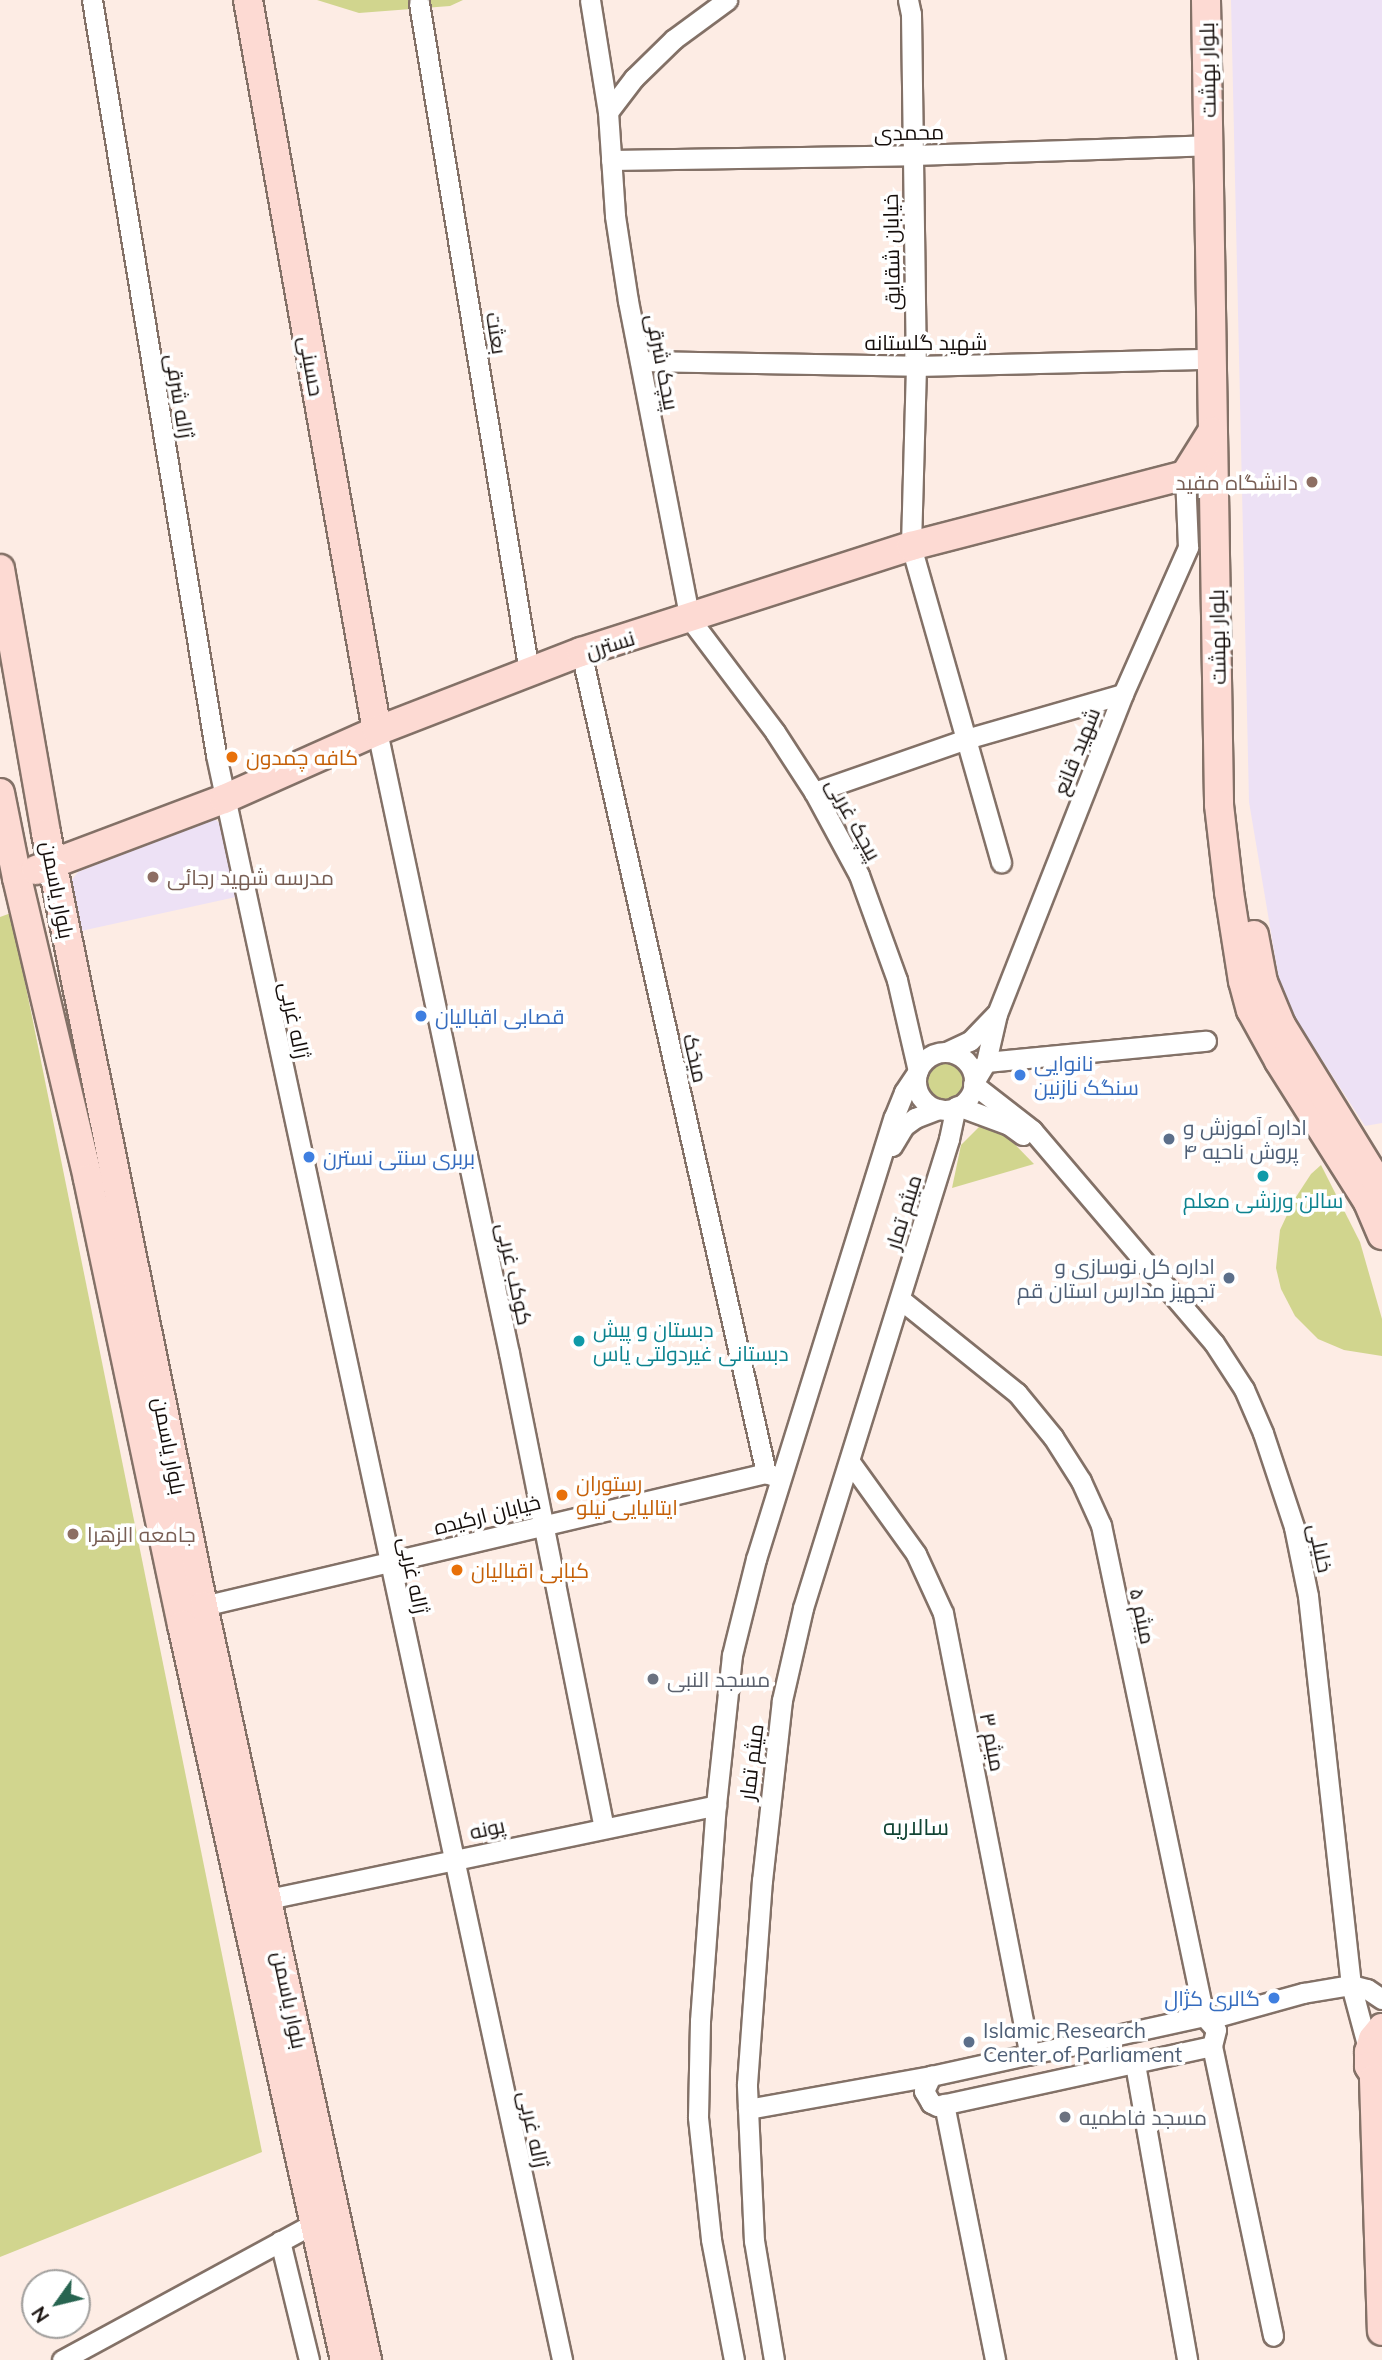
<!DOCTYPE html>
<meta charset="utf-8">
<style>
body{margin:0}
#map{position:relative;width:1382px;height:2360px;overflow:hidden;background:#fdece4;font-family:Mulish,Cairo,sans-serif}
div>[style]{position:absolute}
.education>*{inset:0;background:#ede1f5}
.green>*{inset:0;background:#d1d58e}
.round{border-radius:50%}
.roads{filter:drop-shadow(2px 0 #837167) drop-shadow(-2px 0 #837167) drop-shadow(0 2px #837167) drop-shadow(0 -2px #837167)}
.street>*{height:19px;margin:-9.5px;padding:0 9.5px;transform-origin:9.5px;border-radius:9.5px;background:#fff}
.street>.ring{margin:-9.5px;padding:0;box-sizing:content-box;background:none;border:19px solid #fff;border-radius:50%}
.secondary>*{height:28px;margin:-14px;padding:0 14px;transform-origin:14px;border-radius:14px;background:#fddad3}
.dots>*{width:19px;height:19px;translate:-50% -50%;box-sizing:border-box;border:4px solid #fff;border-radius:50%}
span{translate:-50% -50%;white-space:nowrap;text-align:center;line-height:1.15;-webkit-text-stroke:7px #fff;paint-order:stroke}
.street-label{font-size:21px;color:#150e0b}
.education-label{font-size:21px;color:#785e54}
.right{translate:-100% -50%;text-align:right}
.left{translate:0 -50%;text-align:left}
.food-label{font-size:21px;color:#c56008}
.shop-label{font-size:21px;color:#366cbe}
.service-label{font-size:21px;color:#4e5e75}
.culture-label{font-size:21px;color:#0d838f}
.worship-label{font-size:21px;color:#5b616d}
.neighbourhood-label{font-size:23px;color:#114434}
.north{position:absolute;left:21px;top:2269px;width:70px;height:70px;box-sizing:border-box;background:#fff;border:2px solid #a19f9d;border-radius:50%;rotate:236deg;font-size:19px;font-weight:700;line-height:28px;text-align:center;color:#150e0b}
.north::after{content:'';display:block;margin:auto;width:24px;height:32px;background:#276450;clip-path:polygon(50% 0,100% 100%,50% 72%,0 100%)}
</style>
<div id="map">
<div class="education">
<i style="clip-path:polygon(1231px 0,1382px 0,1382px 1123px,1365px 1126px,1282px 998px,1249px 802px)"></i>
<i style="clip-path:polygon(213px 818px,221px 824px,236px 897px,81px 931px,71px 881px,78px 872px)"></i>
</div>
<div class="green">
<i style="clip-path:polygon(317px 0,463px 0,450px 6px,359px 13px)"></i>
<i style="clip-path:polygon(11px 913px,262px 2152px,0 2257px,0 917px)"></i>
<i class="round" style="left:925px;top:1061px;width:40px;height:40px"></i>
<i style="clip-path:polygon(980px 1126px,1000px 1129px,1034px 1164px,952px 1188px,961px 1145px)"></i>
<i style="clip-path:polygon(1321px 1165px,1360px 1242px,1382px 1319px,1382px 1356px,1344px 1350px,1318px 1339px,1295px 1316px,1281px 1289px,1276px 1268px,1280px 1230px,1294px 1200px,1311px 1174px)"></i>
</div>
<div class="roads">
<div class="street">
<i style="left:92px;top:0;width:765px;rotate:80.67deg"></i>
<i style="left:216px;top:755px;width:1642px;rotate:77.83deg"></i>
<i style="left:590px;top:0;width:113px;rotate:80.9deg"></i>
<i style="left:608px;top:112px;width:104px;rotate:86.1deg"></i>
<i style="left:615px;top:216px;width:86px;rotate:81.3deg"></i>
<i style="left:628px;top:301px;width:324px;rotate:79deg"></i>
<i style="left:690px;top:619px;width:141px;rotate:53deg"></i>
<i style="left:775px;top:732px;width:72px;rotate:57deg"></i>
<i style="left:814px;top:792px;width:94px;rotate:61.5deg"></i>
<i style="left:859px;top:875px;width:112px;rotate:70.1deg"></i>
<i style="left:897px;top:980px;width:93px;rotate:77deg"></i>
<i style="left:908px;top:0;width:14px;rotate:78deg"></i>
<i style="left:911px;top:14px;width:352px;rotate:89.2deg"></i>
<i style="left:916px;top:366px;width:180px;rotate:91.6deg"></i>
<i style="left:911px;top:546px;width:329px;rotate:74.1deg"></i>
<i style="left:419px;top:3px;width:678px;rotate:80.66deg"></i>
<i style="left:608px;top:112px;width:43px;rotate:-52.6deg"></i>
<i style="left:634px;top:78px;width:56px;rotate:-44.3deg"></i>
<i style="left:674px;top:39px;width:66px;rotate:-36.3deg"></i>
<i style="left:611px;top:160px;width:302px;rotate:-0.9deg"></i>
<i style="left:913px;top:155px;width:295px;rotate:-1.9deg"></i>
<i style="left:640px;top:361px;width:276px;rotate:1deg"></i>
<i style="left:916px;top:366px;width:295px;rotate:-1.4deg"></i>
<i style="left:581px;top:652px;width:842px;rotate:77.3deg"></i>
<i style="left:377px;top:731px;width:636px;rotate:78.02deg"></i>
<i style="left:509px;top:1353px;width:484px;rotate:78.7deg"></i>
<i style="left:814px;top:792px;width:161px;rotate:-19.2deg"></i>
<i style="left:966px;top:739px;width:163px;rotate:-16deg"></i>
<i style="left:946px;top:1052px;width:26px;rotate:-25deg"></i>
<i style="left:970px;top:1041px;width:37px;rotate:-46deg"></i>
<i class="ring" style="left:916px;top:1052px;width:39px;height:39px"></i>
<i style="left:986px;top:1062px;width:221px;rotate:-5.5deg"></i>
<i style="left:974px;top:1082px;width:23px;rotate:-59deg"></i>
<i style="left:986px;top:1062px;width:49px;rotate:-77.1deg"></i>
<i style="left:997px;top:1014px;width:344px;rotate:-68.5deg"></i>
<i style="left:1123px;top:694px;width:161px;rotate:-66.1deg"></i>
<i style="left:1188px;top:547px;width:72px;rotate:-92.4deg"></i>
<i style="left:973px;top:1084px;width:75px;rotate:37.9deg"></i>
<i style="left:1032px;top:1130px;width:280px;rotate:49.5deg"></i>
<i style="left:1214px;top:1343px;width:55px;rotate:56.9deg"></i>
<i style="left:1244px;top:1389px;width:48px;rotate:66.6deg"></i>
<i style="left:1263px;top:1433px;width:99px;rotate:71.7deg"></i>
<i style="left:1294px;top:1527px;width:70px;rotate:78.5deg"></i>
<i style="left:1308px;top:1596px;width:391px;rotate:83.7deg"></i>
<i style="left:1351px;top:1985px;width:69px;rotate:75deg"></i>
<i style="left:958px;top:1106px;width:54px;rotate:20.4deg"></i>
<i style="left:1009px;top:1125px;width:17px;rotate:36deg"></i>
<i style="left:892px;top:1146px;width:23px;rotate:-59deg"></i>
<i style="left:904px;top:1126px;width:14px;rotate:-36deg"></i>
<i style="left:915px;top:1118px;width:25px;rotate:-21deg"></i>
<i style="left:900px;top:1299px;width:150px;rotate:38.8deg"></i>
<i style="left:1017px;top:1393px;width:57px;rotate:50.7deg"></i>
<i style="left:1053px;top:1437px;width:52px;rotate:57.5deg"></i>
<i style="left:1081px;top:1481px;width:48px;rotate:65.6deg"></i>
<i style="left:1101px;top:1525px;width:502px;rotate:78.15deg"></i>
<i style="left:850px;top:1462px;width:113px;rotate:54.3deg"></i>
<i style="left:916px;top:1554px;width:65px;rotate:65.4deg"></i>
<i style="left:943px;top:1613px;width:450px;rotate:78.9deg"></i>
<i style="left:203px;top:1606px;width:578px;rotate:-13.29deg"></i>
<i style="left:766px;top:1473px;width:12px;rotate:20deg"></i>
<i style="left:268px;top:1899px;width:458px;rotate:-11.8deg"></i>
<i style="left:1204px;top:2016px;width:18px;rotate:49deg"></i>
<i style="left:1216px;top:2030px;width:16px;rotate:104deg"></i>
<i style="left:1212px;top:2046px;width:281px;rotate:167.7deg"></i>
<i style="left:937px;top:2106px;width:7px;rotate:-153deg"></i>
<i style="left:931px;top:2103px;width:14px;rotate:-120deg"></i>
<i style="left:924px;top:2091px;width:17px;rotate:-65deg"></i>
<i style="left:931px;top:2076px;width:280px;rotate:-12.4deg"></i>
<i style="left:1209px;top:2019px;width:98px;rotate:-15.5deg"></i>
<i style="left:1303px;top:1993px;width:49px;rotate:-9.5deg"></i>
<i style="left:1351px;top:1985px;width:16px;rotate:14deg"></i>
<i style="left:1367px;top:1989px;width:18px;rotate:34deg"></i>
<i style="left:1212px;top:2046px;width:296px;rotate:78.1deg"></i>
<i style="left:1135px;top:2064px;width:301px;rotate:80deg"></i>
<i style="left:944px;top:2104px;width:261px;rotate:78.7deg"></i>
<i style="left:748px;top:2109px;width:186px;rotate:-10.2deg"></i>
<i style="left:280px;top:2241px;width:122px;rotate:76.3deg"></i>
<i style="left:62px;top:2360px;width:289px;rotate:-28.5deg"></i>
<i style="left:734px;top:2360px;width:123px;rotate:-100.8deg"></i>
<i style="left:711px;top:2239px;width:123px;rotate:-96.1deg"></i>
<i style="left:698px;top:2117px;width:96px;rotate:-88.8deg"></i>
<i style="left:700px;top:2021px;width:217px;rotate:-85.8deg"></i>
<i style="left:716px;top:1805px;width:151px;rotate:-83.9deg"></i>
<i style="left:732px;top:1655px;width:99px;rotate:-76deg"></i>
<i style="left:756px;top:1559px;width:463px;rotate:-72.7deg"></i>
<i style="left:894px;top:1117px;width:27px;rotate:-68deg"></i>
<i style="left:904px;top:1092px;width:23px;rotate:-56deg"></i>
<i style="left:774px;top:2360px;width:121px;rotate:-99.5deg"></i>
<i style="left:754px;top:2241px;width:157px;rotate:-92.6deg"></i>
<i style="left:747px;top:2084px;width:204px;rotate:-85.8deg"></i>
<i style="left:762px;top:1881px;width:182px;rotate:-83.7deg"></i>
<i style="left:782px;top:1700px;width:94px;rotate:-77.1deg"></i>
<i style="left:803px;top:1608px;width:491px;rotate:-72.7deg"></i>
<i style="left:949px;top:1139px;width:33px;rotate:-78deg"></i>
</div>
<div class="secondary">
<i style="left:248px;top:0;width:742px;rotate:79.99deg"></i>
<i style="left:1206px;top:0;width:805px;rotate:89.07deg"></i>
<i style="left:1219px;top:805px;width:88px;rotate:83.4deg"></i>
<i style="left:1229px;top:892px;width:90px;rotate:81.1deg"></i>
<i style="left:1243px;top:981px;width:30px;rotate:75deg"></i>
<i style="left:1251px;top:1010px;width:58px;rotate:61.2deg"></i>
<i style="left:1279px;top:1061px;width:167px;rotate:57.7deg"></i>
<i style="left:1368px;top:1202px;width:36px;rotate:67deg"></i>
<i style="left:0;top:569px;width:268px;rotate:80.1deg"></i>
<i style="left:46px;top:833px;width:789px;rotate:78.52deg"></i>
<i style="left:203px;top:1606px;width:772px;rotate:77.73deg"></i>
<i style="left:0;top:793px;width:87px;rotate:78.7deg"></i>
<i style="left:17px;top:878px;width:309px;rotate:76.7deg"></i>
<i style="left:88px;top:1179px;width:456px;rotate:78.1deg"></i>
<i style="left:182px;top:1625px;width:753px;rotate:77.5deg"></i>
<i style="left:36px;top:870px;width:201px;rotate:-20.7deg"></i>
<i style="left:224px;top:799px;width:167px;rotate:-24deg"></i>
<i style="left:377px;top:731px;width:219px;rotate:-21.2deg"></i>
<i style="left:581px;top:652px;width:347px;rotate:-17.8deg"></i>
<i style="left:911px;top:546px;width:283px;rotate:-14.5deg"></i>
<i style="left:1185px;top:475px;width:51px;rotate:-57.9deg"></i>
<i style="left:1254px;top:935px;width:48px;rotate:79.2deg"></i>
<i style="left:1263px;top:982px;width:47px;rotate:67.3deg"></i>
<i style="left:1281px;top:1025px;width:193px;rotate:58.4deg"></i>
<i style="left:1382px;top:2028px;width:14px;rotate:129deg"></i>
<i style="left:1373px;top:2039px;width:14px;rotate:107deg"></i>
<i style="left:1369px;top:2052px;width:14px;rotate:90deg"></i>
<i style="left:1369px;top:2066px;width:25px;rotate:58deg"></i>
<i style="left:1374px;top:2079px;width:252px;rotate:88.2deg"></i>
</div>
</div>
<div class="dots">
<i style="left:1312px;top:482px;background:#8d6e63"></i>
<i style="left:232px;top:757px;background:#e8710a"></i>
<i style="left:153px;top:877px;background:#8d6e63"></i>
<i style="left:421px;top:1016px;background:#3f7fe0"></i>
<i style="left:1020px;top:1075px;background:#3f7fe0"></i>
<i style="left:1169px;top:1139px;background:#5c6f8a"></i>
<i style="left:309px;top:1157px;background:#3f7fe0"></i>
<i style="left:1263px;top:1176px;background:#0f9aa8"></i>
<i style="left:1229px;top:1278px;background:#5c6f8a"></i>
<i style="left:579px;top:1341px;background:#0f9aa8"></i>
<i style="left:562px;top:1495px;background:#e8710a"></i>
<i style="left:73px;top:1534px;background:#8d6e63"></i>
<i style="left:457px;top:1570px;background:#e8710a"></i>
<i style="left:653px;top:1679px;background:#6b7280"></i>
<i style="left:1274px;top:1998px;background:#3f7fe0"></i>
<i style="left:969px;top:2042px;background:#5c6f8a"></i>
<i style="left:1065px;top:2117px;background:#6b7280"></i>
</div>
<div class="street-label">
<span style="left:1207px;top:70px;rotate:-91deg">بلوار بهشت</span>
<span style="left:909px;top:132px;rotate:-1deg">محمدی</span>
<span style="left:891px;top:252px;rotate:-91deg">خیابان شقایق</span>
<span style="left:497px;top:333px;rotate:81deg">بعثت</span>
<span style="left:926px;top:342px">شهید گلستانه</span>
<span style="left:663px;top:362px;rotate:79deg">پیچک شرقی</span>
<span style="left:312px;top:366px;rotate:80deg">حسینی</span>
<span style="left:180px;top:396px;rotate:81deg">ژاله شرقی</span>
<span style="left:1217px;top:637px;rotate:-91deg">بلوار بهشت</span>
<span style="left:610px;top:644px;rotate:-17deg">نسترن</span>
<span style="left:1076px;top:751px;rotate:-68deg">شهید قانع</span>
<span style="left:854px;top:819px;rotate:61deg">پیچک غربی</span>
<span style="left:58px;top:890px;rotate:79deg">بلوار یاسمن</span>
<span style="left:295px;top:1020px;rotate:78deg">ژاله غربی</span>
<span style="left:696px;top:1058px;rotate:77deg">میخک</span>
<span style="left:903px;top:1212px;rotate:-73deg">میثم تمار</span>
<span style="left:515px;top:1274px;rotate:78deg">کوکب غربی</span>
<span style="left:170px;top:1446px;rotate:79deg">بلوار یاسمن</span>
<span style="left:487px;top:1514px;rotate:-14deg">خیابان ارکیده</span>
<span style="left:1321px;top:1548px;rotate:78deg">خلیلی</span>
<span style="left:414px;top:1575px;rotate:78deg">ژاله غربی</span>
<span style="left:1143px;top:1616px;rotate:78deg">میثم ۵</span>
<span style="left:993px;top:1742px;rotate:79deg">میثم ۳</span>
<span style="left:751px;top:1762px;rotate:-83deg">میثم تمار</span>
<span style="left:487px;top:1828px;rotate:-12deg">پونه</span>
<span style="left:290px;top:2000px;rotate:78deg">بلوار یاسمن</span>
<span style="left:534px;top:2129px;rotate:78deg">ژاله غربی</span>
</div>
<div class="education-label">
<span class="right" style="left:1298px;top:482px">دانشگاه مفید</span>
<span class="left" style="left:167px;top:877px">مدرسه شهید رجائی</span>
<span class="left" style="left:87px;top:1534px">جامعه الزهرا</span>
</div>
<div class="food-label">
<span class="left" style="left:246px;top:757px">کافه چمدون</span>
<span class="left" style="left:576px;top:1495px">رستوران<br>ایتالیایی نیلو</span>
<span class="left" style="left:471px;top:1570px">کبابی اقبالیان</span>
</div>
<div class="shop-label">
<span class="left" style="left:435px;top:1016px">قصابی اقبالیان</span>
<span class="left" style="left:1034px;top:1075px">نانوایی<br>سنگک نازنین</span>
<span class="left" style="left:323px;top:1157px">بربری سنتی نسترن</span>
<span class="right" style="left:1260px;top:1998px">گالری کژال</span>
</div>
<div class="service-label">
<span class="left" style="left:1183px;top:1139px">اداره آموزش و<br>پروش ناحیه ۴</span>
<span class="right" style="left:1215px;top:1278px">اداره کل نوسازی و<br>تجهیز مدارس استان قم</span>
<span class="left" style="left:983px;top:2042px">Islamic Research<br>Center of Parliament</span>
</div>
<div class="culture-label">
<span style="left:1263px;top:1200px">سالن ورزشی معلم</span>
<span class="left" style="left:593px;top:1341px">دبستان و پیش<br>دبستانی غیردولتی یاس</span>
</div>
<div class="worship-label">
<span class="left" style="left:667px;top:1679px">مسجد النبی</span>
<span class="left" style="left:1079px;top:2117px">مسجد فاطمیه</span>
</div>
<div class="neighbourhood-label">
<span style="left:916px;top:1827px">سالاریه</span>
</div>
<div class="north">N</div>
</div>
